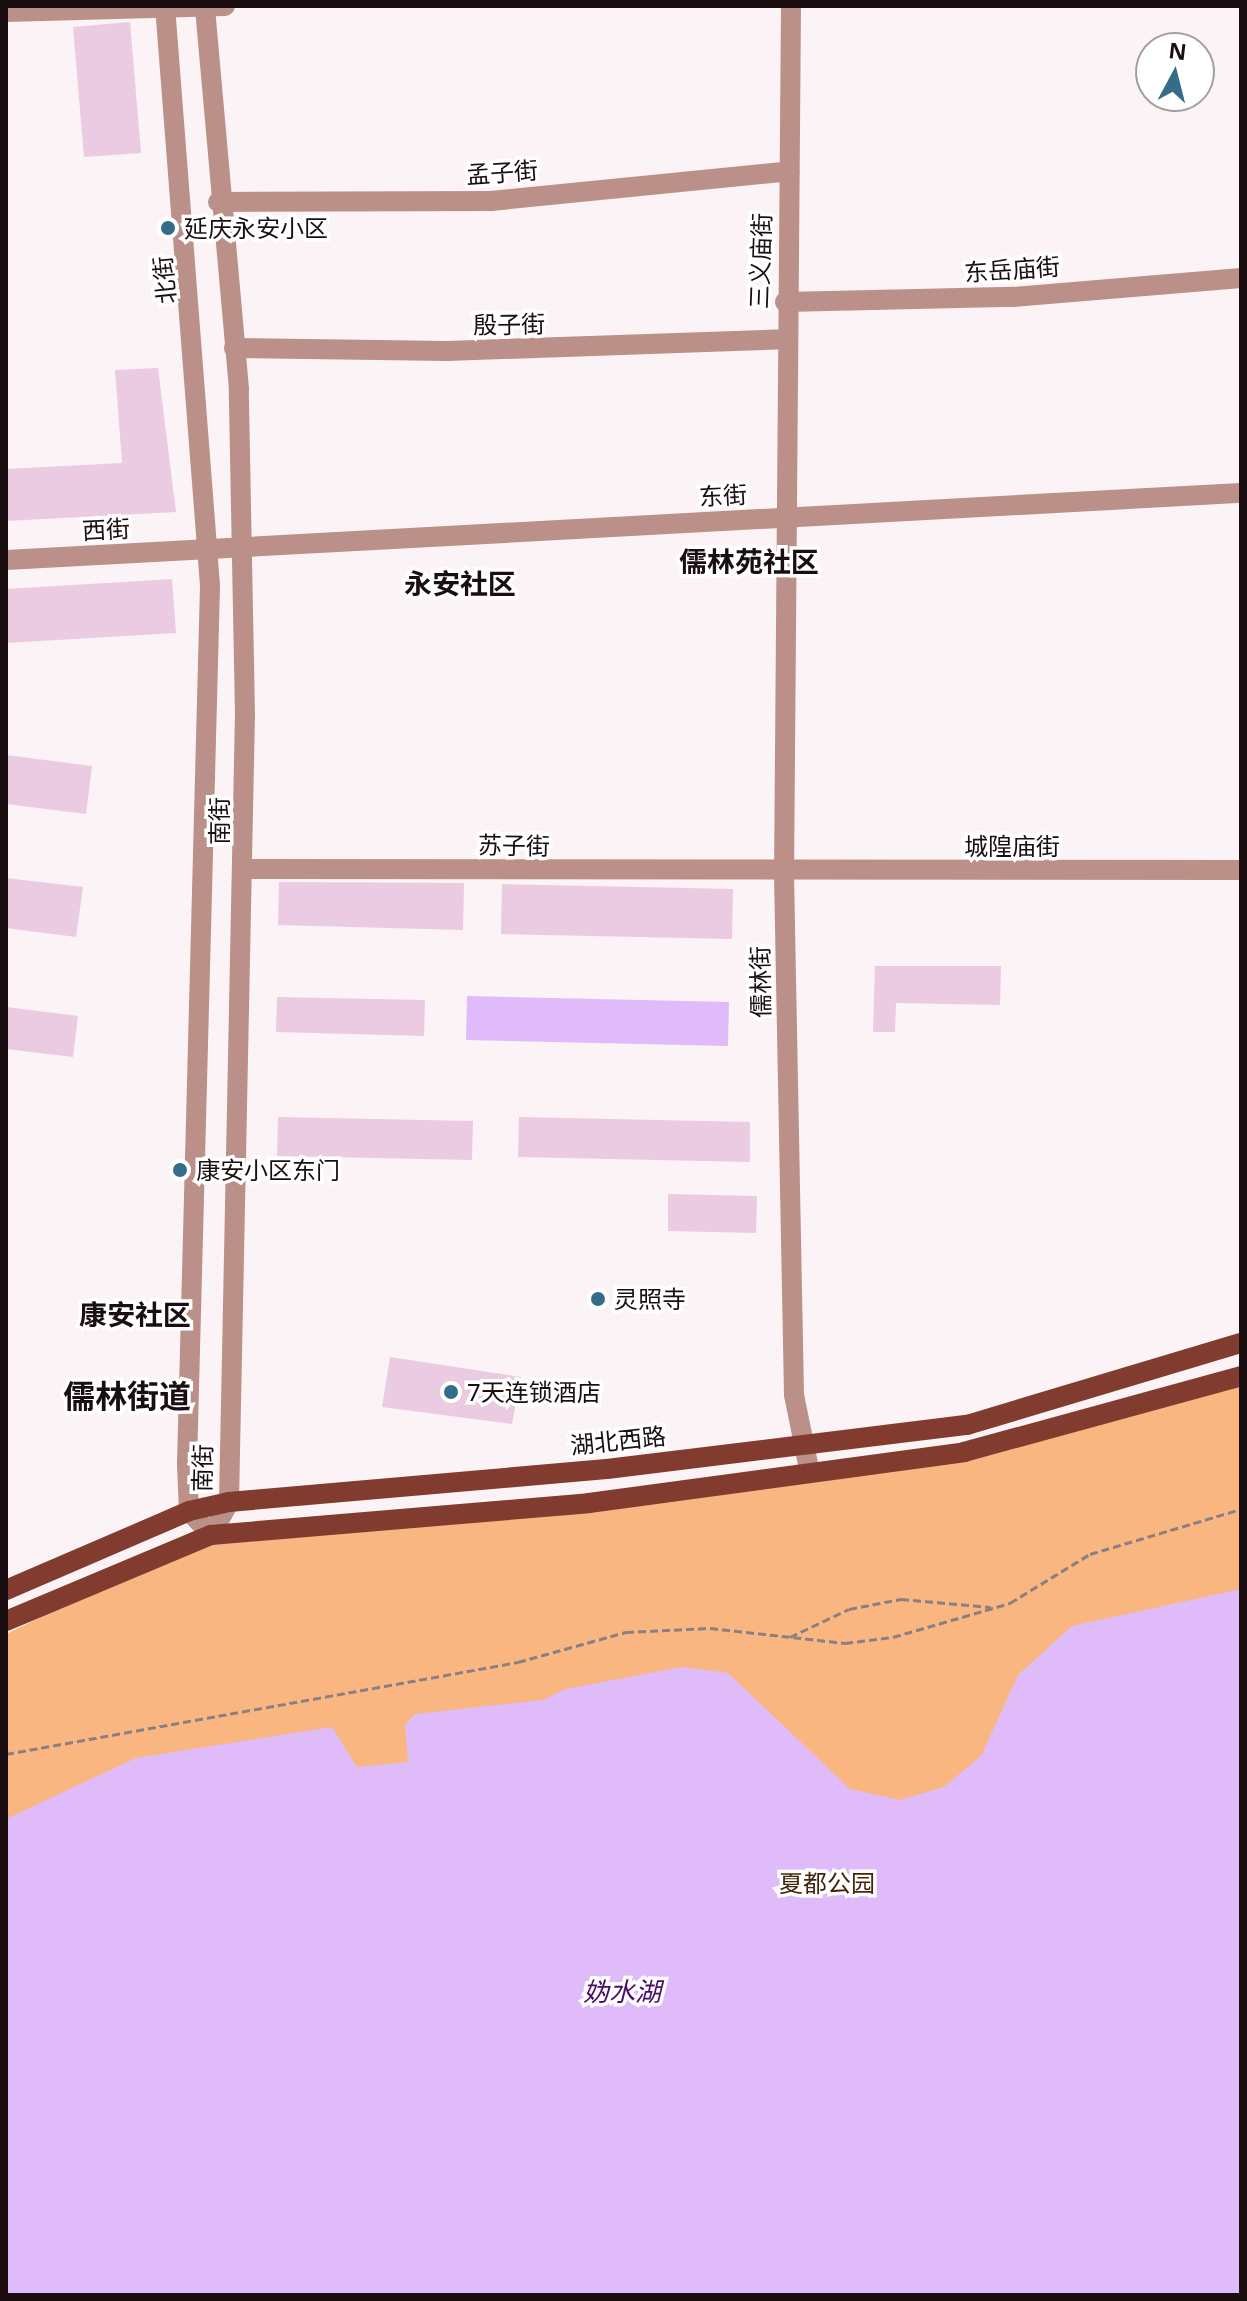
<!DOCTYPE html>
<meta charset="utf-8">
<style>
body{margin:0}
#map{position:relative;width:1247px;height:2301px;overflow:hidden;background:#fbf3f5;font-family:"Noto Sans","Noto Sans SC",sans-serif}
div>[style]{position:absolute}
.green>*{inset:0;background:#f9b681}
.water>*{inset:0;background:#dfbbfa}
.building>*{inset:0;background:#ebcbe1}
.path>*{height:3px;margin-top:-1.5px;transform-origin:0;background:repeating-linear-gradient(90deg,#8a8082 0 8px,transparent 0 12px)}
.minor>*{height:20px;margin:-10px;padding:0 10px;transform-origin:10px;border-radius:10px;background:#bb9088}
.tertiary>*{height:20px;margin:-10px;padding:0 10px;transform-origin:10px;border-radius:10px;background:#bb9088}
.primary>*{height:20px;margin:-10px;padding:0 10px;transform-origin:10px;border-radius:10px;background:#823c2f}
.dots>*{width:22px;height:22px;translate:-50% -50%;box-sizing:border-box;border:4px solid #fff;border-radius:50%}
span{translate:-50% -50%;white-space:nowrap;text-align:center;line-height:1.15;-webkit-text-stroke:7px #fff;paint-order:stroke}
.street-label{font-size:24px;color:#1a0e11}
.poi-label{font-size:24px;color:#1a0e11}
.left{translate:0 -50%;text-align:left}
.park-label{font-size:24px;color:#43250b}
.water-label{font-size:26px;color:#4a0c69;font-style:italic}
.quarter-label{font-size:28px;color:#1a0e11;font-weight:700}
.district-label{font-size:32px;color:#1a0e11;font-weight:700}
.frame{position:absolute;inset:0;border:8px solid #1a0e11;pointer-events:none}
.north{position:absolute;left:1135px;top:32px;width:80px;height:80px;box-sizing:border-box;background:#fff;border:2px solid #a39fa0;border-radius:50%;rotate:7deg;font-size:22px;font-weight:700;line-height:32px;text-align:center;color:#1a0e11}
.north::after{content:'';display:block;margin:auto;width:28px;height:36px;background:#346d87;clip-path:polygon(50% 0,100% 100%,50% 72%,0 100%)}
</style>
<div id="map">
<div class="green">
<i style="clip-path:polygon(1241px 1376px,1241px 2295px,6px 2295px,6px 1634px,211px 1535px,964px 1452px)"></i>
</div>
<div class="water">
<i style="clip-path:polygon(467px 996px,729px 1002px,728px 1046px,466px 1040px)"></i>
<i style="clip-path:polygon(1241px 1589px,1241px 2295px,6px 2295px,6px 1819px,136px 1758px,332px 1727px,357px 1767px,408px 1762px,405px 1725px,415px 1714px,543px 1700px,566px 1689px,682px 1667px,728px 1673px,850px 1789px,900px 1800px,944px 1787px,981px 1756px,1018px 1675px,1072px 1626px)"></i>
</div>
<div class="building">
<i style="clip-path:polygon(130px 22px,141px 153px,84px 157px,73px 27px)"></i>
<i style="clip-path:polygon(158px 368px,176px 512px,6px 521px,6px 469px,122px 463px,115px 370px)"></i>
<i style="clip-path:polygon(172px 579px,176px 633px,6px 643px,6px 589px)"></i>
<i style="clip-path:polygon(6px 755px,92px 766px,86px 814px,6px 804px)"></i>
<i style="clip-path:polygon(6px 878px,83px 887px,76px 937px,6px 928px)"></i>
<i style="clip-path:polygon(279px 882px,464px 883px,463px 930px,278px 925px)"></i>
<i style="clip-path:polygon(502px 884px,733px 889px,732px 939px,501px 934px)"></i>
<i style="clip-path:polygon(875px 966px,1001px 966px,1000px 1005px,896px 1003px,895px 1032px,873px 1032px)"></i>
<i style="clip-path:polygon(277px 997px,425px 1000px,424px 1036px,276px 1032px)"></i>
<i style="clip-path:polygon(6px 1007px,78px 1016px,73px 1057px,6px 1049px)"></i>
<i style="clip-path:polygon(278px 1117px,473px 1121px,472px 1160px,277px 1156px)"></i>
<i style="clip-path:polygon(519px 1117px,750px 1122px,750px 1162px,518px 1157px)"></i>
<i style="clip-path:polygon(668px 1194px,757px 1196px,756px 1233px,668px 1231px)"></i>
<i style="clip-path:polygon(390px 1357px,521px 1377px,512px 1424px,382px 1407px)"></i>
</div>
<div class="path">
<i style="left:790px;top:1637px;width:65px;rotate:-25.4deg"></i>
<i style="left:849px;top:1609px;width:53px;rotate:-10.9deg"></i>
<i style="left:901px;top:1599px;width:90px;rotate:5.1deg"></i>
<i style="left:6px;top:1754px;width:520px;rotate:-10.19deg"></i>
<i style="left:518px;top:1662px;width:112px;rotate:-15.5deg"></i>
<i style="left:626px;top:1632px;width:84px;rotate:-2.7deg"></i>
<i style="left:710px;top:1628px;width:136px;rotate:6.3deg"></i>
<i style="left:845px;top:1643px;width:48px;rotate:-7.1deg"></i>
<i style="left:893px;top:1637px;width:122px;rotate:-16.2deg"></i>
<i style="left:1010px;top:1603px;width:94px;rotate:-31.5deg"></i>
<i style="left:1090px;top:1554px;width:158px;rotate:-16.6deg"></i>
</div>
<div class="minor">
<i style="left:791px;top:6px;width:868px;rotate:90.46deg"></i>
<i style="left:784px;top:874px;width:521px;rotate:88.9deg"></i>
<i style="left:794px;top:1395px;width:76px;rotate:78.5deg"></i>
<i style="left:6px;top:12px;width:219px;rotate:-1.6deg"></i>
<i style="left:218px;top:202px;width:273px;rotate:-0.2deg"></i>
<i style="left:491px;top:201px;width:300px;rotate:-5.7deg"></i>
<i style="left:785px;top:302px;width:229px;rotate:-1.3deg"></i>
<i style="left:1014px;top:297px;width:228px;rotate:-4.8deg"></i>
<i style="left:234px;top:348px;width:213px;rotate:0.8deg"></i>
<i style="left:447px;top:351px;width:337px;rotate:-2deg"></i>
<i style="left:244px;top:869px;width:997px;rotate:0.06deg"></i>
</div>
<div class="tertiary">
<i style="left:165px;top:6px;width:582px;rotate:85.56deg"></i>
<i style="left:210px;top:586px;width:879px;rotate:91.5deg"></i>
<i style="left:187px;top:1465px;width:46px;rotate:87.5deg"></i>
<i style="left:189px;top:1511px;width:33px;rotate:47deg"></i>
<i style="left:211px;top:1535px;width:38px;rotate:-61deg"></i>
<i style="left:229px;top:1502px;width:787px;rotate:-88.84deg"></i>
<i style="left:245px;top:715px;width:326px;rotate:-91.1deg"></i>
<i style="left:239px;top:389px;width:385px;rotate:-95.1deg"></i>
<i style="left:6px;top:560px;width:1237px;rotate:-3.11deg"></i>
</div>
<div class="primary">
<i style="left:6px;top:1590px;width:199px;rotate:-23.3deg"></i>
<i style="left:189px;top:1511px;width:41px;rotate:-12.7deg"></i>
<i style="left:229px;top:1502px;width:379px;rotate:-5deg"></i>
<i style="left:607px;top:1469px;width:363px;rotate:-7deg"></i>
<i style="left:967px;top:1425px;width:286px;rotate:-16.7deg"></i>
<i style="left:6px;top:1621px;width:222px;rotate:-22.8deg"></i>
<i style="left:211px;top:1535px;width:379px;rotate:-4.8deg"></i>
<i style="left:589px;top:1503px;width:378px;rotate:-7.7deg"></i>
<i style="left:964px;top:1452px;width:287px;rotate:-15.3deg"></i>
</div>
<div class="dots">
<i style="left:168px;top:228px;background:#346d87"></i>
<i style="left:180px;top:1170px;background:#346d87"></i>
<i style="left:598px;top:1299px;background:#346d87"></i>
<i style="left:451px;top:1392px;background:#346d87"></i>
</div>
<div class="street-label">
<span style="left:502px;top:172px;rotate:-4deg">孟子街</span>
<span style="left:760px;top:261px;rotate:-88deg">三义庙街</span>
<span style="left:1012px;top:269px;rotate:-4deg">东岳庙街</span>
<span style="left:164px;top:280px;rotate:-96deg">北街</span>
<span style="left:509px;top:324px;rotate:-1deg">殷子街</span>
<span style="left:723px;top:495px;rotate:-3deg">东街</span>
<span style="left:106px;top:529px;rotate:-3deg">西街</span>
<span style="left:219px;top:821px;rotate:-90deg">南街</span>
<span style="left:514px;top:845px;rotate:1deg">苏子街</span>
<span style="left:1012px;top:846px">城隍庙街</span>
<span style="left:760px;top:982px;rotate:-91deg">儒林街</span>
<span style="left:618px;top:1440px;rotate:-6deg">湖北西路</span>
<span style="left:202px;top:1468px;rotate:-89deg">南街</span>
</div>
<div class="poi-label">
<span class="left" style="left:184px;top:228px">延庆永安小区</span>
<span class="left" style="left:196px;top:1170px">康安小区东门</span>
<span class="left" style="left:614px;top:1299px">灵照寺</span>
<span class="left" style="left:467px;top:1392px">7天连锁酒店</span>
</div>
<div class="park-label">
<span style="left:827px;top:1883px">夏都公园</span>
</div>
<div class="water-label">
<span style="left:622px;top:1992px">妫水湖</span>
</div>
<div class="quarter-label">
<span style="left:749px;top:561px">儒林苑社区</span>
<span style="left:460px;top:583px">永安社区</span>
<span style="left:135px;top:1314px">康安社区</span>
</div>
<div class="district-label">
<span style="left:127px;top:1396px">儒林街道</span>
</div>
<div class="frame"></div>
<div class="north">N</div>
</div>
